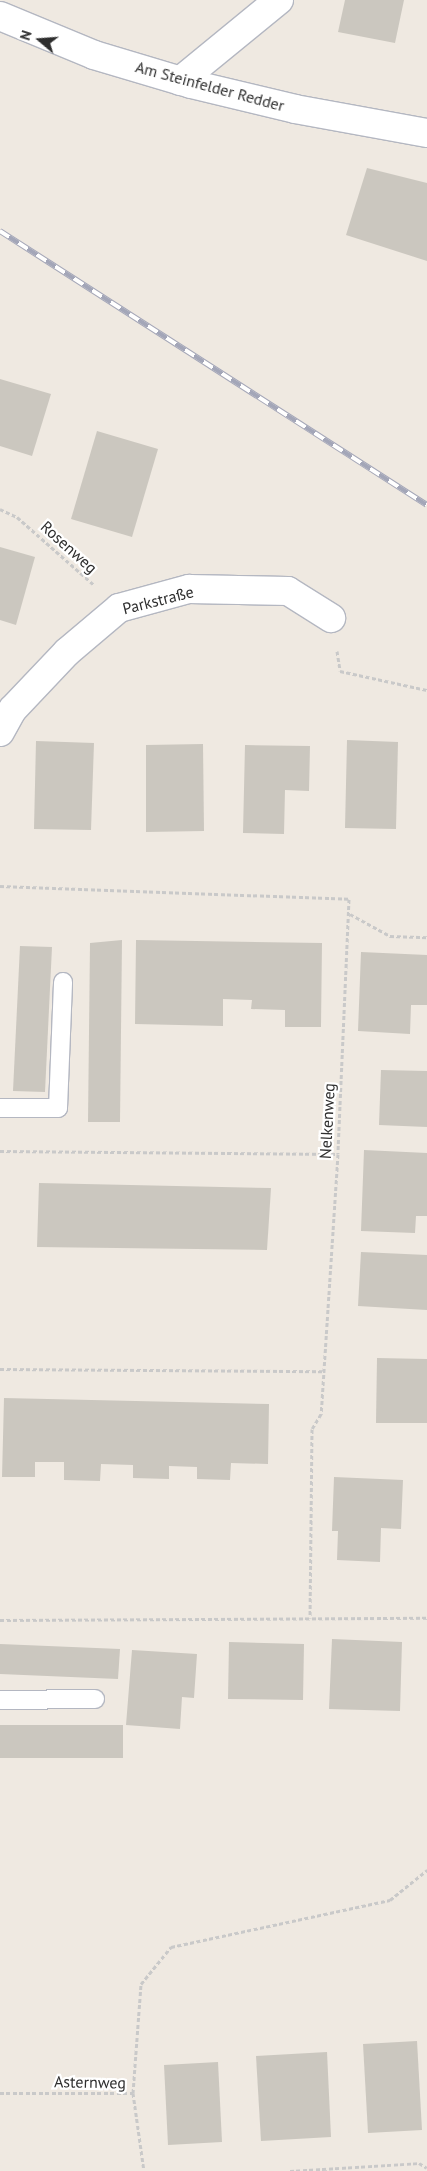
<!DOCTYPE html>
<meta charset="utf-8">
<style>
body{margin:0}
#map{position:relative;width:427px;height:2171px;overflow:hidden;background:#efe9e1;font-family:"PT Sans",sans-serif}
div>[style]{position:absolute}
.building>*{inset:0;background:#cbc7bf}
.path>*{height:3px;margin-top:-1.5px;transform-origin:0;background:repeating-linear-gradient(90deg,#c9c9c9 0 4px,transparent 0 6.5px)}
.roads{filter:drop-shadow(1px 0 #b4b7c1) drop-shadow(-1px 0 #b4b7c1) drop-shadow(0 1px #b4b7c1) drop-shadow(0 -1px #b4b7c1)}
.service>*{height:18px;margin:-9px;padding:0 9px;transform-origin:9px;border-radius:9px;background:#fff}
.minor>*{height:28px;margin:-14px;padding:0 14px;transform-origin:14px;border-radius:14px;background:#fff}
.rail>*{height:5.5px;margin-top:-2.75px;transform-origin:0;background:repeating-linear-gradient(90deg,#fff 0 11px,#a3a6b8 0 22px);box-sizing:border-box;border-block:1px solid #a3a6b8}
span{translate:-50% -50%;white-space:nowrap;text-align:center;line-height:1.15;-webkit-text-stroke:4.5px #fff;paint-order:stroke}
.street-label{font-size:16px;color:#2e2e2e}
.north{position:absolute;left:15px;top:15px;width:50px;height:50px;-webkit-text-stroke:4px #fff;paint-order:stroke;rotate:288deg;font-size:14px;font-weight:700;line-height:20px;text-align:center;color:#2e2e2e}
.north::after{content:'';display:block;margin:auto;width:18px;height:22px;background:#2e2e2e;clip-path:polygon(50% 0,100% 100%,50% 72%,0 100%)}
</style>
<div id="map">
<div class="building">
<i style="clip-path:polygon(345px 0,404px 0,395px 43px,338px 32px)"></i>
<i style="clip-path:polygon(367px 168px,427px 183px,427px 261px,346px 235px)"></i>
<i style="clip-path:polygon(0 379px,51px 394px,32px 456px,0 446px)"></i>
<i style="clip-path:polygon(97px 431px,158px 449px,132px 537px,71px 519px)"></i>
<i style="clip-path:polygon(0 547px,35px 557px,16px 625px,0 620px)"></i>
<i style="clip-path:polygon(347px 740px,398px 742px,396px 829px,345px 828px)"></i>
<i style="clip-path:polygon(36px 741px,94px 743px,91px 830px,34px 829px)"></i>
<i style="clip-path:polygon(203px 744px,204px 831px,146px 832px,146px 745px)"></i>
<i style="clip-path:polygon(245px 745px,310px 746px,309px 791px,285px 790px,284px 834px,243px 833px)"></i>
<i style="clip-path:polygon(122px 940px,120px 1122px,88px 1122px,90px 943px)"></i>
<i style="clip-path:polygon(136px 940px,322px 943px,321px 1027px,285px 1027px,285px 1010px,251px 1009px,252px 1000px,223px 999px,223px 1026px,135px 1024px)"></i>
<i style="clip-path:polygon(20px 946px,52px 947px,45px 1092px,13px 1091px)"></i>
<i style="clip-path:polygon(361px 952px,427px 955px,427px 1005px,411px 1005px,410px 1034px,358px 1031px)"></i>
<i style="clip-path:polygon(381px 1070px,427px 1071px,427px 1127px,379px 1125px)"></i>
<i style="clip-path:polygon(364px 1150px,427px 1153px,427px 1216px,416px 1216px,415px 1233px,361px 1231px)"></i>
<i style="clip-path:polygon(39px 1183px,271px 1188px,267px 1250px,37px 1247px)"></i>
<i style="clip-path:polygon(361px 1252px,427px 1255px,427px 1310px,358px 1306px)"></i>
<i style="clip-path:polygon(377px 1358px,427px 1359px,427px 1423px,376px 1423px)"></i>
<i style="clip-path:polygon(4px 1398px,269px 1404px,268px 1464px,231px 1463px,230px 1480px,197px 1479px,197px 1467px,169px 1466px,169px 1479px,133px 1478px,133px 1465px,101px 1464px,100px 1481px,64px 1480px,64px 1462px,35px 1462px,35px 1477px,2px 1477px)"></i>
<i style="clip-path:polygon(334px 1477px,403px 1480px,401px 1529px,381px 1528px,380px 1562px,337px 1560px,338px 1531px,332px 1531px)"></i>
<i style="clip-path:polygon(332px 1639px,402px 1642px,400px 1711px,329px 1709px)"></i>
<i style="clip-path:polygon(229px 1642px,304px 1644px,303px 1700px,228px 1699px)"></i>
<i style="clip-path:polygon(0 1644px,120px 1649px,118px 1679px,0 1674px)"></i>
<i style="clip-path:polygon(132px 1650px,197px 1654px,194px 1698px,182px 1697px,180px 1729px,126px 1725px)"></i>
<i style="clip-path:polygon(0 1725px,123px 1725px,123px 1758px,0 1758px)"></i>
<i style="clip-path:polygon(417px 2041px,422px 2130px,368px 2133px,363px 2044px)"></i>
<i style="clip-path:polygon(327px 2052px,331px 2137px,261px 2141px,256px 2056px)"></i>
<i style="clip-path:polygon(218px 2062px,222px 2142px,168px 2145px,164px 2065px)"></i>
</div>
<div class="path">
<i style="left:0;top:509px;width:19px;rotate:25deg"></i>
<i style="left:17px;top:517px;width:103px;rotate:41.4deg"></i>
<i style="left:337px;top:651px;width:20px;rotate:81deg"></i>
<i style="left:340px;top:671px;width:89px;rotate:12.3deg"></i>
<i style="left:0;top:886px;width:349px;rotate:2.1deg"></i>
<i style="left:349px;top:899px;width:255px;rotate:92.5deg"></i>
<i style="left:338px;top:1154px;width:261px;rotate:93.7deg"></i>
<i style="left:321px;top:1414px;width:17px;rotate:121deg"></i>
<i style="left:312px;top:1429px;width:189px;rotate:90.6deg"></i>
<i style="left:350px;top:914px;width:46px;rotate:28.8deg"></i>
<i style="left:390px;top:936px;width:37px;rotate:2deg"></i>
<i style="left:0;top:1151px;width:338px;rotate:0.5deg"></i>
<i style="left:0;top:1369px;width:323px;rotate:0.4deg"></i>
<i style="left:0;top:1620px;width:427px;rotate:-0.3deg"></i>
<i style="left:0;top:2093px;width:133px"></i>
<i style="left:133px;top:2093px;width:79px;rotate:82deg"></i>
<i style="left:133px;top:2093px;width:109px;rotate:-85.8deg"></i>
<i style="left:141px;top:1984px;width:48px;rotate:-51deg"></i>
<i style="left:171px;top:1947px;width:224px;rotate:-12.1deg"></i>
<i style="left:390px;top:1900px;width:48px;rotate:-39deg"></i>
<i style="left:290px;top:2171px;width:129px;rotate:-3.5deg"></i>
<i style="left:419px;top:2163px;width:9px;rotate:32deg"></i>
</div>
<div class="roads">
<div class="service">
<i style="left:0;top:1108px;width:58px"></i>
<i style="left:58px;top:1108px;width:126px;rotate:-87.7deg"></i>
<i style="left:0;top:1700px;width:95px;rotate:-0.6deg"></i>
</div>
<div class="minor">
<i style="left:0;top:16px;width:102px;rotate:22.5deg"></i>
<i style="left:94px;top:55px;width:101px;rotate:16.6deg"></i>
<i style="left:191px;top:84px;width:107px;rotate:13.5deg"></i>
<i style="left:295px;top:109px;width:134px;rotate:10.3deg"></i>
<i style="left:180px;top:81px;width:128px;rotate:-39.3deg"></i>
<i style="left:0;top:732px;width:26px;rotate:-61deg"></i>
<i style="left:13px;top:709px;width:79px;rotate:-46.5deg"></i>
<i style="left:67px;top:652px;width:68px;rotate:-40.2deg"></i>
<i style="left:119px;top:608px;width:73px;rotate:-15.2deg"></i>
<i style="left:189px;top:589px;width:99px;rotate:1.2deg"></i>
<i style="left:288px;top:591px;width:51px;rotate:32.1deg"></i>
</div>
</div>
<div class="rail">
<i style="left:0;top:231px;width:507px;rotate:32.69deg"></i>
</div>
<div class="street-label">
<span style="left:210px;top:86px;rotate:15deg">Am Steinfelder Redder</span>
<span style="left:69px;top:547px;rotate:42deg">Rosenweg</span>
<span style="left:158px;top:600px;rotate:-14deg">Parkstraße</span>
<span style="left:327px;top:1121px;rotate:-87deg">Nelkenweg</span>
<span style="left:90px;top:2082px;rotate:1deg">Asternweg</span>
</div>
<div class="north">N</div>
</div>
